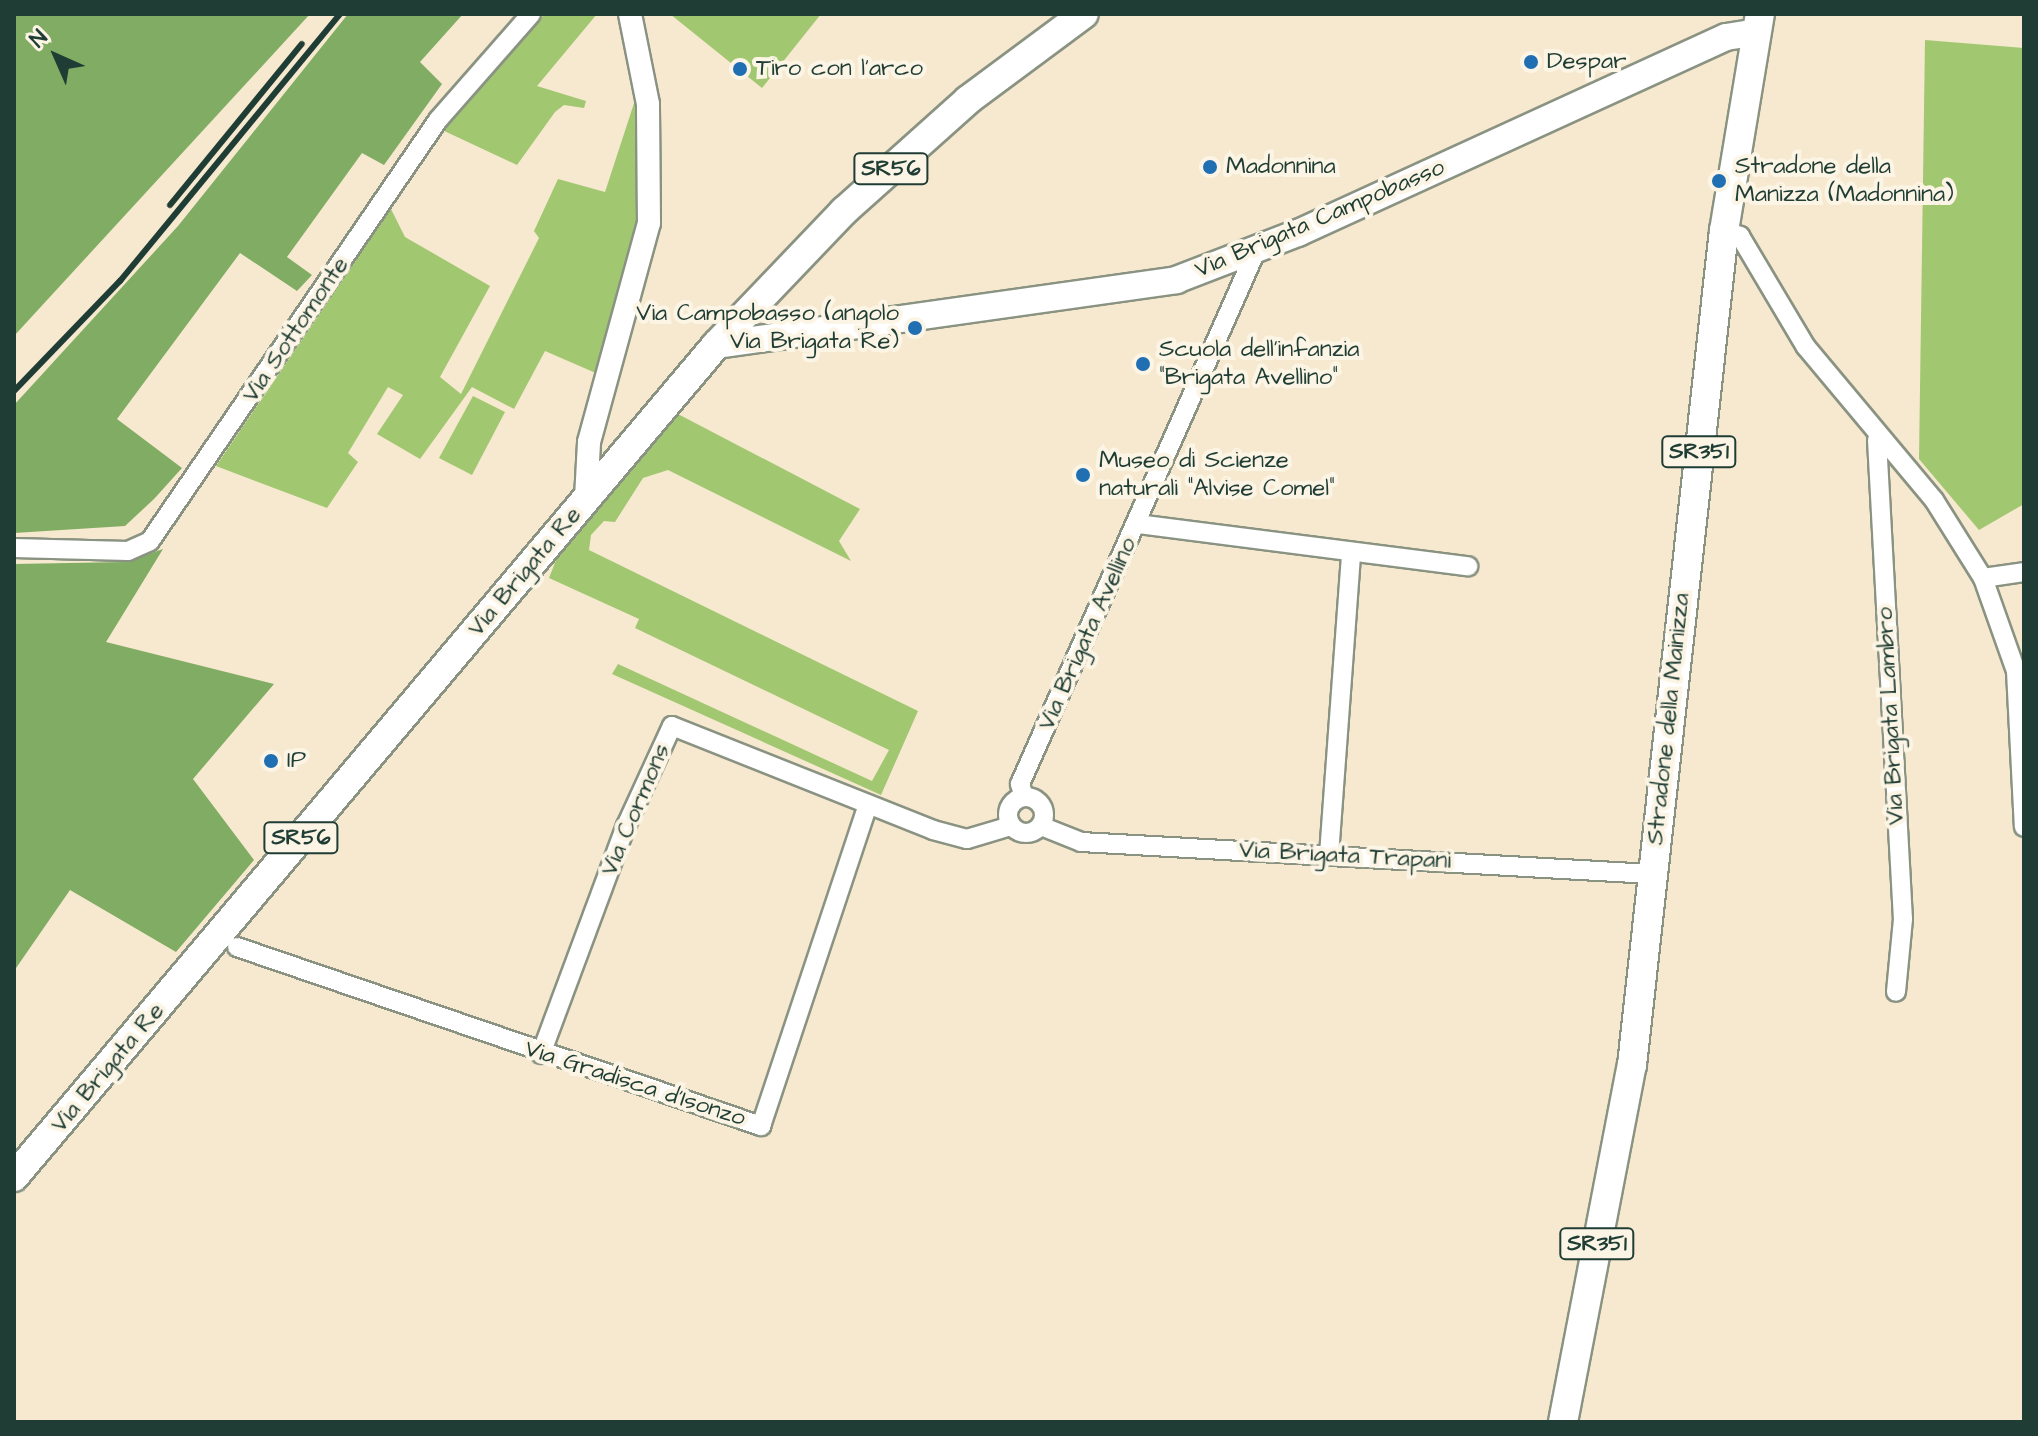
<!DOCTYPE html>
<style>
body{margin:0}
#map{position:relative;width:2038px;height:1436px;overflow:hidden;background:#f6e9cf;font-family:"Architects Daughter",sans-serif}
div>[style]{position:absolute}
.green>*{inset:0;background:#a2c771}
.forest>*{inset:0;background:#81ac63}
.roads{filter:drop-shadow(2px 0 #8a9382) drop-shadow(-2px 0 #8a9382) drop-shadow(0 2px #8a9382) drop-shadow(0 -2px #8a9382)}
.minor>*{height:18px;margin:-9px;padding:0 9px;transform-origin:9px;border-radius:9px;background:#fff}
.minor>.ring{margin:-9px;padding:0;box-sizing:content-box;background:none;border:18px solid #fff;border-radius:50%}
.tertiary>*{height:22px;margin:-11px;padding:0 11px;transform-origin:11px;border-radius:11px;background:#fff}
.secondary>*{height:26px;margin:-13px;padding:0 13px;transform-origin:13px;border-radius:13px;background:#fff}
.primary>*{height:28px;margin:-14px;padding:0 14px;transform-origin:14px;border-radius:14px;background:#fff}
.rail>*{height:6px;margin:-3px;padding:0 3px;transform-origin:3px;border-radius:3px;background:#1f3d34}
.dots>*{width:22px;height:22px;translate:-50% -50%;box-sizing:border-box;border:4px solid #fcf5e5;border-radius:50%}
span{translate:-50% -50%;white-space:nowrap;text-align:center;line-height:1.15;-webkit-text-stroke:8px #fcf5e5;paint-order:stroke}
.shield-label span{padding:2px 6px;background:#fcf5e5;border:2px solid;border-radius:6px;-webkit-text-stroke-width:0}
.shield-label{font-size:22px;color:#1f3d34;font-weight:700}
.poi-label{font-size:24px;color:#1f3d34}
.left{translate:0 -50%;text-align:left}
.right{translate:-100% -50%;text-align:right}
.street-label{font-size:24px;color:#1f3d34}
.frame{position:absolute;inset:0;border:16px solid #1f3d34;pointer-events:none}
.north{position:absolute;left:16px;top:16px;width:80px;height:80px;-webkit-text-stroke:6px #fcf5e5;paint-order:stroke;rotate:315deg;font-size:22px;font-weight:700;line-height:32px;text-align:center;color:#1f3d34}
.north::after{content:'';display:block;margin:auto;width:28px;height:36px;background:#1f3d34;clip-path:polygon(50% 0,100% 100%,50% 72%,0 100%)}
</style>
<div id="map">
<div class="green">
<i style="clip-path:polygon(545px 14px,597px 14px,537px 86px,586px 101px,584px 108px,564px 105px,555px 112px,517px 165px,440px 129px)"></i>
<i style="clip-path:polygon(670px 14px,821px 14px,762px 88px)"></i>
<i style="clip-path:polygon(1925px 40px,2024px 48px,2024px 504px,1979px 530px,1919px 459px)"></i>
<i style="clip-path:polygon(637px 94px,644px 160px,638px 228px,598px 374px,545px 351px,514px 409px,472px 387px,420px 459px,377px 434px,403px 395px,388px 387px,348px 453px,358px 462px,327px 508px,216px 466px,391px 209px,405px 237px,490px 286px,440px 377px,461px 394px,539px 238px,534px 231px,558px 179px,605px 192px)"></i>
<i style="clip-path:polygon(473px 396px,505px 412px,472px 475px,439px 458px)"></i>
<i style="clip-path:polygon(676px 413px,860px 509px,839px 541px,851px 561px,668px 470px,643px 478px,615px 522px,604px 521px,591px 535px,589px 550px,918px 711px,881px 795px,612px 674px,618px 664px,872px 781px,889px 750px,635px 628px,639px 619px,549px 578px,562px 545px)"></i>
</div>
<div class="forest">
<i style="clip-path:polygon(14px 14px,310px 14px,14px 336px)"></i>
<i style="clip-path:polygon(348px 14px,463px 14px,420px 62px,442px 84px,384px 165px,362px 153px,287px 257px,312px 275px,297px 291px,240px 253px,117px 419px,182px 468px,154px 499px,125px 526px,14px 533px,14px 405px,178px 226px)"></i>
<i style="clip-path:polygon(163px 549px,106px 642px,274px 684px,193px 779px,254px 860px,176px 952px,70px 890px,14px 971px,14px 564px,125px 562px)"></i>
</div>
<div class="roads">
<div class="minor">
<i style="left:1724px;top:231px;width:17px;rotate:17deg"></i>
<i style="left:1740px;top:236px;width:129px;rotate:59.3deg"></i>
<i style="left:1806px;top:347px;width:199px;rotate:50.1deg"></i>
<i style="left:1934px;top:500px;width:92px;rotate:57.9deg"></i>
<i style="left:1983px;top:578px;width:99px;rotate:70.5deg"></i>
<i style="left:2016px;top:671px;width:156px;rotate:87.1deg"></i>
<i style="left:1877px;top:440px;width:480px;rotate:86.9deg"></i>
<i style="left:1903px;top:919px;width:73px;rotate:95.5deg"></i>
<i style="left:1138px;top:524px;width:333px;rotate:7.3deg"></i>
<i style="left:14px;top:548px;width:114px;rotate:1.5deg"></i>
<i style="left:128px;top:551px;width:24px;rotate:-24deg"></i>
<i style="left:150px;top:541px;width:510px;rotate:-55.62deg"></i>
<i style="left:438px;top:120px;width:141px;rotate:-48.7deg"></i>
<i style="left:1983px;top:578px;width:41px;rotate:-8.3deg"></i>
<i class="ring" style="left:1008px;top:797px;width:18px;height:18px"></i>
<i style="left:1024px;top:797px;width:14px;rotate:-107deg"></i>
<i style="left:1020px;top:784px;width:583px;rotate:-66.12deg"></i>
<i style="left:1041px;top:826px;width:43px;rotate:21.8deg"></i>
<i style="left:1081px;top:842px;width:572px;rotate:3.21deg"></i>
<i style="left:1329px;top:855px;width:304px;rotate:-85.8deg"></i>
<i style="left:237px;top:947px;width:554px;rotate:18.86deg"></i>
<i style="left:761px;top:1126px;width:336px;rotate:-71.6deg"></i>
<i style="left:541px;top:1054px;width:243px;rotate:-69.6deg"></i>
<i style="left:626px;top:826px;width:110px;rotate:-65.3deg"></i>
<i style="left:672px;top:726px;width:281px;rotate:21.7deg"></i>
<i style="left:933px;top:830px;width:35px;rotate:15deg"></i>
<i style="left:967px;top:839px;width:46px;rotate:-16.5deg"></i>
</div>
<div class="tertiary">
<i style="left:586px;top:498px;width:56px;rotate:-86.9deg"></i>
<i style="left:589px;top:442px;width:227px;rotate:-74.7deg"></i>
<i style="left:649px;top:223px;width:119px;rotate:-90.5deg"></i>
<i style="left:648px;top:104px;width:92px;rotate:-101.3deg"></i>
</div>
<div class="secondary">
<i style="left:716px;top:345px;width:465px;rotate:-8deg"></i>
<i style="left:1176px;top:280px;width:131px;rotate:-21.1deg"></i>
<i style="left:1298px;top:233px;width:471px;rotate:-24.6deg"></i>
<i style="left:1726px;top:37px;width:30px;rotate:-9deg"></i>
</div>
<div class="primary">
<i style="left:14px;top:1177px;width:1089px;rotate:-49.84deg"></i>
<i style="left:716px;top:345px;width:185px;rotate:-46.3deg"></i>
<i style="left:844px;top:211px;width:166px;rotate:-41.8deg"></i>
<i style="left:968px;top:100px;width:144px;rotate:-36.6deg"></i>
<i style="left:1563px;top:1422px;width:364px;rotate:-79.1deg"></i>
<i style="left:1632px;top:1065px;width:839px;rotate:-83.71deg"></i>
<i style="left:1724px;top:231px;width:220px;rotate:-80.6deg"></i>
</div>
</div>
<div class="rail">
<i style="left:170px;top:205px;width:208px;rotate:-50.7deg"></i>
<i style="left:14px;top:391px;width:153px;rotate:-46.1deg"></i>
<i style="left:120px;top:281px;width:346px;rotate:-50.5deg"></i>
</div>
<div class="dots">
<i style="left:1531px;top:62px;background:#1f6fb2"></i>
<i style="left:740px;top:69px;background:#1f6fb2"></i>
<i style="left:1210px;top:167px;background:#1f6fb2"></i>
<i style="left:1719px;top:181px;background:#1f6fb2"></i>
<i style="left:915px;top:328px;background:#1f6fb2"></i>
<i style="left:1143px;top:364px;background:#1f6fb2"></i>
<i style="left:1083px;top:475px;background:#1f6fb2"></i>
<i style="left:271px;top:761px;background:#1f6fb2"></i>
</div>
<div class="shield-label">
<span style="left:891px;top:169px">SR56</span>
<span style="left:1699px;top:452px">SR351</span>
<span style="left:301px;top:838px">SR56</span>
<span style="left:1597px;top:1244px">SR351</span>
</div>
<div class="poi-label">
<span class="left" style="left:1547px;top:62px">Despar</span>
<span class="left" style="left:756px;top:69px">Tiro con l'arco</span>
<span class="left" style="left:1226px;top:167px">Madonnina</span>
<span class="left" style="left:1735px;top:181px">Stradone della<br>Manizza (Madonnina)</span>
<span class="right" style="left:899px;top:328px">Via Campobasso (angolo<br>Via Brigata Re)</span>
<span class="left" style="left:1159px;top:364px">Scuola dell'infanzia<br>"Brigata Avellino"</span>
<span class="left" style="left:1099px;top:475px">Museo di Scienze<br>naturali "Alvise Comel"</span>
<span class="left" style="left:287px;top:761px">IP</span>
</div>
<div class="street-label">
<span style="left:1320px;top:219px;rotate:-23deg">Via Brigata Campobasso</span>
<span style="left:296px;top:330px;rotate:-56deg">Via Sottomonte</span>
<span style="left:525px;top:572px;rotate:-50deg">Via Brigata Re</span>
<span style="left:1088px;top:634px;rotate:-66deg">Via Brigata Avellino</span>
<span style="left:1891px;top:716px;rotate:-93deg">Via Brigata Lambro</span>
<span style="left:1669px;top:719px;rotate:-84deg">Stradone della Mainizza</span>
<span style="left:636px;top:810px;rotate:-67deg">Via Cormons</span>
<span style="left:1345px;top:856px;rotate:3deg">Via Brigata Trapani</span>
<span style="left:108px;top:1068px;rotate:-50deg">Via Brigata Re</span>
<span style="left:635px;top:1084px;rotate:18deg">Via Gradisca d'Isonzo</span>
</div>
<div class="frame"></div>
<div class="north">N</div>
</div>
